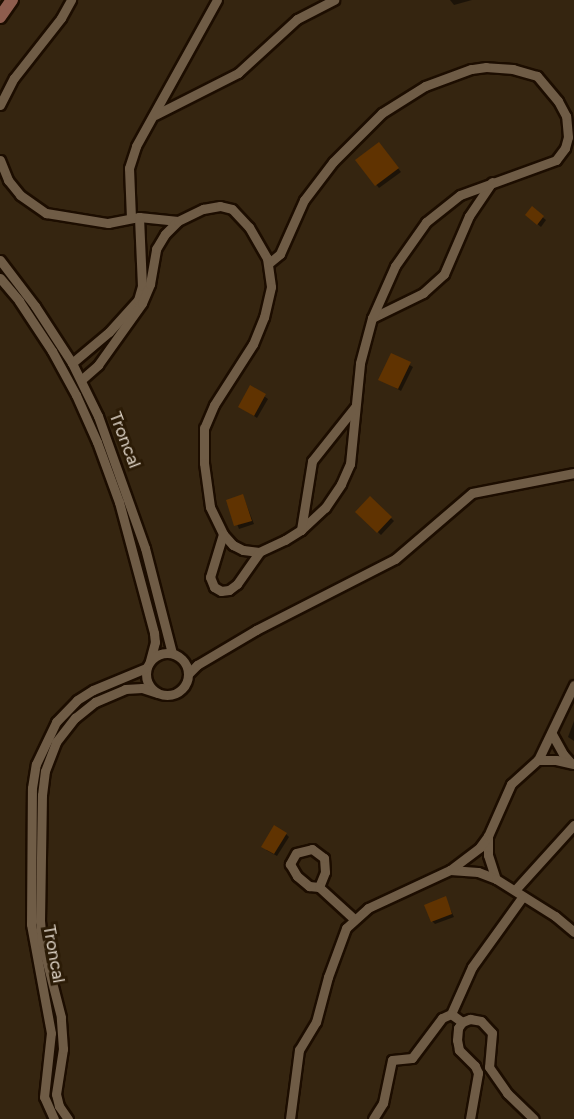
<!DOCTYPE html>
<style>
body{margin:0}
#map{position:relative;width:574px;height:1119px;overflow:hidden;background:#352510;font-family:Figtree,sans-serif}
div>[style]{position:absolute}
.shadow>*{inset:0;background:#0007}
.building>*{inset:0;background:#603301}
.roads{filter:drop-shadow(2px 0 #1c0d00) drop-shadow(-2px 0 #1c0d00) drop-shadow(0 2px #1c0d00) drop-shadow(0 -2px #1c0d00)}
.minor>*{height:9px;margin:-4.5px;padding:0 4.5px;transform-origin:4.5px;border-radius:4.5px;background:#6f5c46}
.minor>.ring{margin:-4.5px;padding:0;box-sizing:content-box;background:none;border:9px solid #6f5c46;border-radius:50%}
.secondary>*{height:12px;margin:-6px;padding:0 6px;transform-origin:6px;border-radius:6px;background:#8e5d4e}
span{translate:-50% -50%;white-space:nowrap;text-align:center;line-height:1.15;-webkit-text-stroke:6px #2b1b06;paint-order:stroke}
.street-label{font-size:18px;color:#dfd5c8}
</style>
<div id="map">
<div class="shadow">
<i style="clip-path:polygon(450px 0,472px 0,454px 5px)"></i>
<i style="clip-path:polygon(381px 147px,401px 172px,379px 188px,357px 160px)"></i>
<i style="clip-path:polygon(532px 209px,546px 220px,541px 227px,530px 218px)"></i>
<i style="clip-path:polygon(392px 355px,413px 367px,401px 391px,380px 379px)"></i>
<i style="clip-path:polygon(251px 387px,268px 399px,257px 418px,243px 409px)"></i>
<i style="clip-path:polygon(243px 496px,254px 524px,239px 529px,228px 501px)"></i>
<i style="clip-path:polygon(370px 498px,394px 521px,381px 535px,357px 512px)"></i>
<i style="clip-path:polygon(574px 721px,574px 741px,568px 737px)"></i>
<i style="clip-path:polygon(286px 834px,289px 837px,277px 856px,266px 850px)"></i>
<i style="clip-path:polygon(445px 898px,454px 917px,435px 924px,432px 921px)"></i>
</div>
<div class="building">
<i style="clip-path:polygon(379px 142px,399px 168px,375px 186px,355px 160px)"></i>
<i style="clip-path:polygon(532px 206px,544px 216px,537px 225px,525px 215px)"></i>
<i style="clip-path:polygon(391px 353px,411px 362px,398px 389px,378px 380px)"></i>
<i style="clip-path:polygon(250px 385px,266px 394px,254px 416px,238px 407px)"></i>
<i style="clip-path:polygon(243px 494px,252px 521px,234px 526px,226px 500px)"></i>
<i style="clip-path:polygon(370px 496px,392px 517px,377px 533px,355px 512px)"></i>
<i style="clip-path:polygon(274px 825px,287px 833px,274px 854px,261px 847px)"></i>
<i style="clip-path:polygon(446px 896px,452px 914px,431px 922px,424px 905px)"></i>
</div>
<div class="roads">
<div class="minor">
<i style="left:0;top:105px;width:30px;rotate:-63deg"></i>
<i style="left:14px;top:78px;width:76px;rotate:-51.9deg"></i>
<i style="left:61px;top:18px;width:21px;rotate:-61deg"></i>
<i style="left:155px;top:115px;width:93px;rotate:-26.8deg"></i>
<i style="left:238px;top:73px;width:80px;rotate:-42.5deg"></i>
<i style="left:297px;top:19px;width:42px;rotate:-27.2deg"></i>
<i style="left:0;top:160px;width:22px;rotate:68deg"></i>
<i style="left:8px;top:180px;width:19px;rotate:51deg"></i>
<i style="left:20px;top:195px;width:32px;rotate:35deg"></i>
<i style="left:46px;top:213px;width:63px;rotate:9.2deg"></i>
<i style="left:108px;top:223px;width:32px;rotate:-11deg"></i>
<i style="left:139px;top:217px;width:39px;rotate:6deg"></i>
<i style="left:131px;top:218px;width:50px;rotate:-92.3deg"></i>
<i style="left:129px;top:168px;width:23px;rotate:-72deg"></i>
<i style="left:136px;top:146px;width:167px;rotate:-61deg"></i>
<i style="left:0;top:260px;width:58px;rotate:52.7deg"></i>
<i style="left:35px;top:306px;width:68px;rotate:57deg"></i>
<i style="left:72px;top:363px;width:59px;rotate:63.9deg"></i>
<i style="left:98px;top:416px;width:140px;rotate:70.4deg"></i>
<i style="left:145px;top:548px;width:108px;rotate:75.6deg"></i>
<i style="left:0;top:278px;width:30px;rotate:50deg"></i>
<i style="left:19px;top:301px;width:60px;rotate:56.6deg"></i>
<i style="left:52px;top:351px;width:50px;rotate:61.4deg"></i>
<i style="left:76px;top:395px;width:51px;rotate:65.9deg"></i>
<i style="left:97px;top:442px;width:64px;rotate:69.9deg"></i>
<i style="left:119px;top:502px;width:136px;rotate:75deg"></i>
<i style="left:154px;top:633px;width:9px;rotate:84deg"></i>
<i style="left:155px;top:642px;width:20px;rotate:105deg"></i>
<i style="left:372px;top:318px;width:57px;rotate:-26.1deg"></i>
<i style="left:423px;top:293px;width:28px;rotate:-42deg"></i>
<i style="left:444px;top:274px;width:63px;rotate:-66.7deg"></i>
<i style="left:469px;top:216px;width:41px;rotate:-55.9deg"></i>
<i style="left:72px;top:363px;width:48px;rotate:-40deg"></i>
<i style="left:109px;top:332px;width:43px;rotate:-47.8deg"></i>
<i style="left:138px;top:300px;width:15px;rotate:-74deg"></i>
<i style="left:142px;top:286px;width:69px;rotate:-92.5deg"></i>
<i style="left:81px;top:380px;width:23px;rotate:-41deg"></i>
<i style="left:98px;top:365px;width:76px;rotate:-54.6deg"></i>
<i style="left:142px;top:303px;width:21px;rotate:-67deg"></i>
<i style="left:150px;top:284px;width:36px;rotate:-80deg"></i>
<i style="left:156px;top:249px;width:17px;rotate:-59deg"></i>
<i style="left:165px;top:234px;width:18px;rotate:-45deg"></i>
<i style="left:178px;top:221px;width:28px;rotate:-26deg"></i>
<i style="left:203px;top:209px;width:17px;rotate:-10deg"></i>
<i style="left:220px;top:206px;width:12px;rotate:14deg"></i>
<i style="left:232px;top:209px;width:25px;rotate:47deg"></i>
<i style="left:249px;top:227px;width:36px;rotate:60deg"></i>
<i style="left:267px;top:258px;width:29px;rotate:82deg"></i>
<i style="left:271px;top:287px;width:31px;rotate:103deg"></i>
<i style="left:264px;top:317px;width:29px;rotate:112deg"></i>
<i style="left:253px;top:344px;width:72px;rotate:122.6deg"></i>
<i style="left:214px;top:405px;width:25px;rotate:113deg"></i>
<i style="left:204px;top:428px;width:35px;rotate:90deg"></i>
<i style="left:204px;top:463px;width:44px;rotate:82.2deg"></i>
<i style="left:210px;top:507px;width:30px;rotate:64deg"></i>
<i style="left:223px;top:534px;width:15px;rotate:48deg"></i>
<i style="left:233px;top:545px;width:11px;rotate:27deg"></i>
<i style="left:243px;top:550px;width:16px;rotate:7deg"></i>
<i style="left:259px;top:552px;width:29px;rotate:-25deg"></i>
<i style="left:285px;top:540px;width:19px;rotate:-32deg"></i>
<i style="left:301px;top:530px;width:33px;rotate:-43deg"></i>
<i style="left:325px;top:508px;width:29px;rotate:-56deg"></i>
<i style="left:341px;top:484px;width:22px;rotate:-66deg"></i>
<i style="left:350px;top:464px;width:101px;rotate:-84.3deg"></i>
<i style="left:360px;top:363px;width:47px;rotate:-75.1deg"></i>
<i style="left:372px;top:318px;width:57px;rotate:-66.1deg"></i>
<i style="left:395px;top:266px;width:54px;rotate:-54.8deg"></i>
<i style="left:426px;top:222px;width:43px;rotate:-38.5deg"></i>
<i style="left:460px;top:195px;width:102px;rotate:-20deg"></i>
<i style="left:556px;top:160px;width:15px;rotate:-53deg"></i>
<i style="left:565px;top:148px;width:11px;rotate:-75deg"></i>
<i style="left:568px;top:137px;width:21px;rotate:-95deg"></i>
<i style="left:566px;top:116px;width:17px;rotate:-118deg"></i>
<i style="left:558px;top:101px;width:33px;rotate:-130deg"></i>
<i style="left:537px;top:76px;width:25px;rotate:-164deg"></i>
<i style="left:513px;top:69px;width:27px;rotate:-176deg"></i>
<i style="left:486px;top:67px;width:15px;rotate:172deg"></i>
<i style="left:471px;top:69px;width:49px;rotate:159.7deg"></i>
<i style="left:425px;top:86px;width:51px;rotate:147.9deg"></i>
<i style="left:382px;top:113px;width:69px;rotate:135deg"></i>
<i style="left:333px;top:162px;width:48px;rotate:127.3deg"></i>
<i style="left:304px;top:200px;width:59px;rotate:114deg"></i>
<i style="left:280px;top:254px;width:13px;rotate:141deg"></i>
<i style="left:301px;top:530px;width:70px;rotate:-80.9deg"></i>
<i style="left:312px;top:461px;width:69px;rotate:-51.5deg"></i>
<i style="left:223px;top:534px;width:45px;rotate:106.8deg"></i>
<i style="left:210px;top:577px;width:11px;rotate:68deg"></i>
<i style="left:214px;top:587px;width:8px;rotate:30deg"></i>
<i style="left:221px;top:591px;width:8px;rotate:-7deg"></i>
<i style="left:229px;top:590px;width:10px;rotate:-37deg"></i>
<i style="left:237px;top:584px;width:39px;rotate:-55deg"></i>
<i class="ring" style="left:146px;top:653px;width:33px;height:33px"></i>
<i style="left:188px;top:674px;width:13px;rotate:-45deg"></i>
<i style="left:197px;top:665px;width:69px;rotate:-30.7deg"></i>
<i style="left:256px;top:630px;width:156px;rotate:-27.1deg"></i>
<i style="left:395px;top:559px;width:101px;rotate:-40.6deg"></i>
<i style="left:472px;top:493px;width:104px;rotate:-11.1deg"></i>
<i style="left:552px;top:734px;width:23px;rotate:61deg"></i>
<i style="left:563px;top:754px;width:12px;rotate:48deg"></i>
<i style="left:538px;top:760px;width:18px"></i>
<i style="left:556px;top:760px;width:18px;rotate:13deg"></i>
<i style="left:488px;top:836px;width:19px;rotate:90deg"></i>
<i style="left:488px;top:855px;width:25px;rotate:72deg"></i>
<i style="left:450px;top:870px;width:28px;rotate:4deg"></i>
<i style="left:478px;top:872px;width:19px;rotate:21deg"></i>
<i style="left:496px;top:879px;width:70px;rotate:32.1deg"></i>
<i style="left:555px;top:916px;width:25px;rotate:40deg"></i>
<i style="left:319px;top:887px;width:16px;rotate:-68deg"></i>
<i style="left:325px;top:872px;width:14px;rotate:-94deg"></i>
<i style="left:324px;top:858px;width:15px;rotate:-143deg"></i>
<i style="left:312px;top:849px;width:16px;rotate:166deg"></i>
<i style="left:296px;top:853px;width:13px;rotate:119deg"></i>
<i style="left:290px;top:864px;width:14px;rotate:60deg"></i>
<i style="left:297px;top:876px;width:16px;rotate:40deg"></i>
<i style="left:309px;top:886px;width:10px;rotate:6deg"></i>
<i style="left:319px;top:887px;width:47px;rotate:42.4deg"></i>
<i style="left:515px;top:890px;width:88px;rotate:-47.8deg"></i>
<i style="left:451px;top:1014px;width:51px;rotate:-65.9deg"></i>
<i style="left:472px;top:967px;width:87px;rotate:-54.3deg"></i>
<i style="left:54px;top:1119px;width:24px;rotate:-114deg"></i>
<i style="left:44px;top:1097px;width:64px;rotate:-83.8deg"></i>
<i style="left:51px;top:1033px;width:111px;rotate:-100.4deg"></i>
<i style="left:31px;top:924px;width:136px;rotate:-89.6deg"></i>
<i style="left:32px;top:788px;width:24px;rotate:-81deg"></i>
<i style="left:36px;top:764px;width:47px;rotate:-64.5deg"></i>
<i style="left:56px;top:722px;width:30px;rotate:-46deg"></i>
<i style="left:77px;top:700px;width:19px;rotate:-32deg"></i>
<i style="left:93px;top:690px;width:57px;rotate:-22.5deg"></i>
<i style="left:68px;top:1119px;width:16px;rotate:-125deg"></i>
<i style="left:59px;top:1106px;width:12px;rotate:-104deg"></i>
<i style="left:56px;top:1094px;width:46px;rotate:-81.2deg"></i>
<i style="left:63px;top:1049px;width:32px;rotate:-94deg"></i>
<i style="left:61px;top:1017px;width:76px;rotate:-104.4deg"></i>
<i style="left:42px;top:943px;width:22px;rotate:-95deg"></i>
<i style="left:40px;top:921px;width:126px;rotate:-89.1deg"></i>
<i style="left:42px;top:795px;width:24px;rotate:-83deg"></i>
<i style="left:45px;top:771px;width:31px;rotate:-69deg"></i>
<i style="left:56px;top:742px;width:31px;rotate:-52deg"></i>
<i style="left:75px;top:718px;width:26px;rotate:-39deg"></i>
<i style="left:95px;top:702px;width:33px;rotate:-23deg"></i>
<i style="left:125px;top:689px;width:17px;rotate:-3deg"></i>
<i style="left:142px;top:688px;width:16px;rotate:18deg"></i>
<i style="left:290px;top:1119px;width:70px;rotate:-82.6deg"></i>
<i style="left:299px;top:1050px;width:33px;rotate:-59deg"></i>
<i style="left:316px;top:1022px;width:47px;rotate:-75.1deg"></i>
<i style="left:328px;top:977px;width:52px;rotate:-69.8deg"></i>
<i style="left:346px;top:928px;width:30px;rotate:-42deg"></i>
<i style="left:368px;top:908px;width:90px;rotate:-24.9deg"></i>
<i style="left:450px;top:870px;width:38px;rotate:-37deg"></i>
<i style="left:480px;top:847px;width:14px;rotate:-54deg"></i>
<i style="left:488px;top:836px;width:57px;rotate:-66.1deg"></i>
<i style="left:511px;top:784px;width:36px;rotate:-42deg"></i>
<i style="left:538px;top:760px;width:83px;rotate:-64.4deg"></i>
<i style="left:373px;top:1119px;width:19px;rotate:-58deg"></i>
<i style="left:383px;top:1103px;width:44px;rotate:-78.2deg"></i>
<i style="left:392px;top:1060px;width:20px;rotate:-6deg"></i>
<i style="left:412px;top:1058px;width:50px;rotate:-53.1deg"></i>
<i style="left:442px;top:1018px;width:10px;rotate:-24deg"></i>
<i style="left:451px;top:1014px;width:14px;rotate:36deg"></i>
<i style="left:470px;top:1119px;width:47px;rotate:-80.1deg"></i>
<i style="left:478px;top:1073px;width:8px;rotate:-113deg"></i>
<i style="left:475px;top:1066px;width:23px;rotate:-135deg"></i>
<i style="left:459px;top:1050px;width:10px;rotate:-101deg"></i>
<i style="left:457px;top:1040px;width:12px;rotate:-85deg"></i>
<i style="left:458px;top:1028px;width:7px;rotate:-56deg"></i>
<i style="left:462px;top:1022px;width:9px;rotate:-21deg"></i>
<i style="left:470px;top:1019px;width:11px;rotate:10deg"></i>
<i style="left:481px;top:1021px;width:16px;rotate:47deg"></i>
<i style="left:492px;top:1033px;width:34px;rotate:95deg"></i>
<i style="left:489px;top:1067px;width:32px;rotate:55deg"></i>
<i style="left:507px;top:1093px;width:37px;rotate:44deg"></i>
</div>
<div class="secondary">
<i style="left:0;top:17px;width:21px;rotate:-55deg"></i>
</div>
</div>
<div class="street-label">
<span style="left:125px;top:440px;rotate:69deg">Troncal</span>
<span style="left:54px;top:954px;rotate:80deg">Troncal</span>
</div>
</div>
